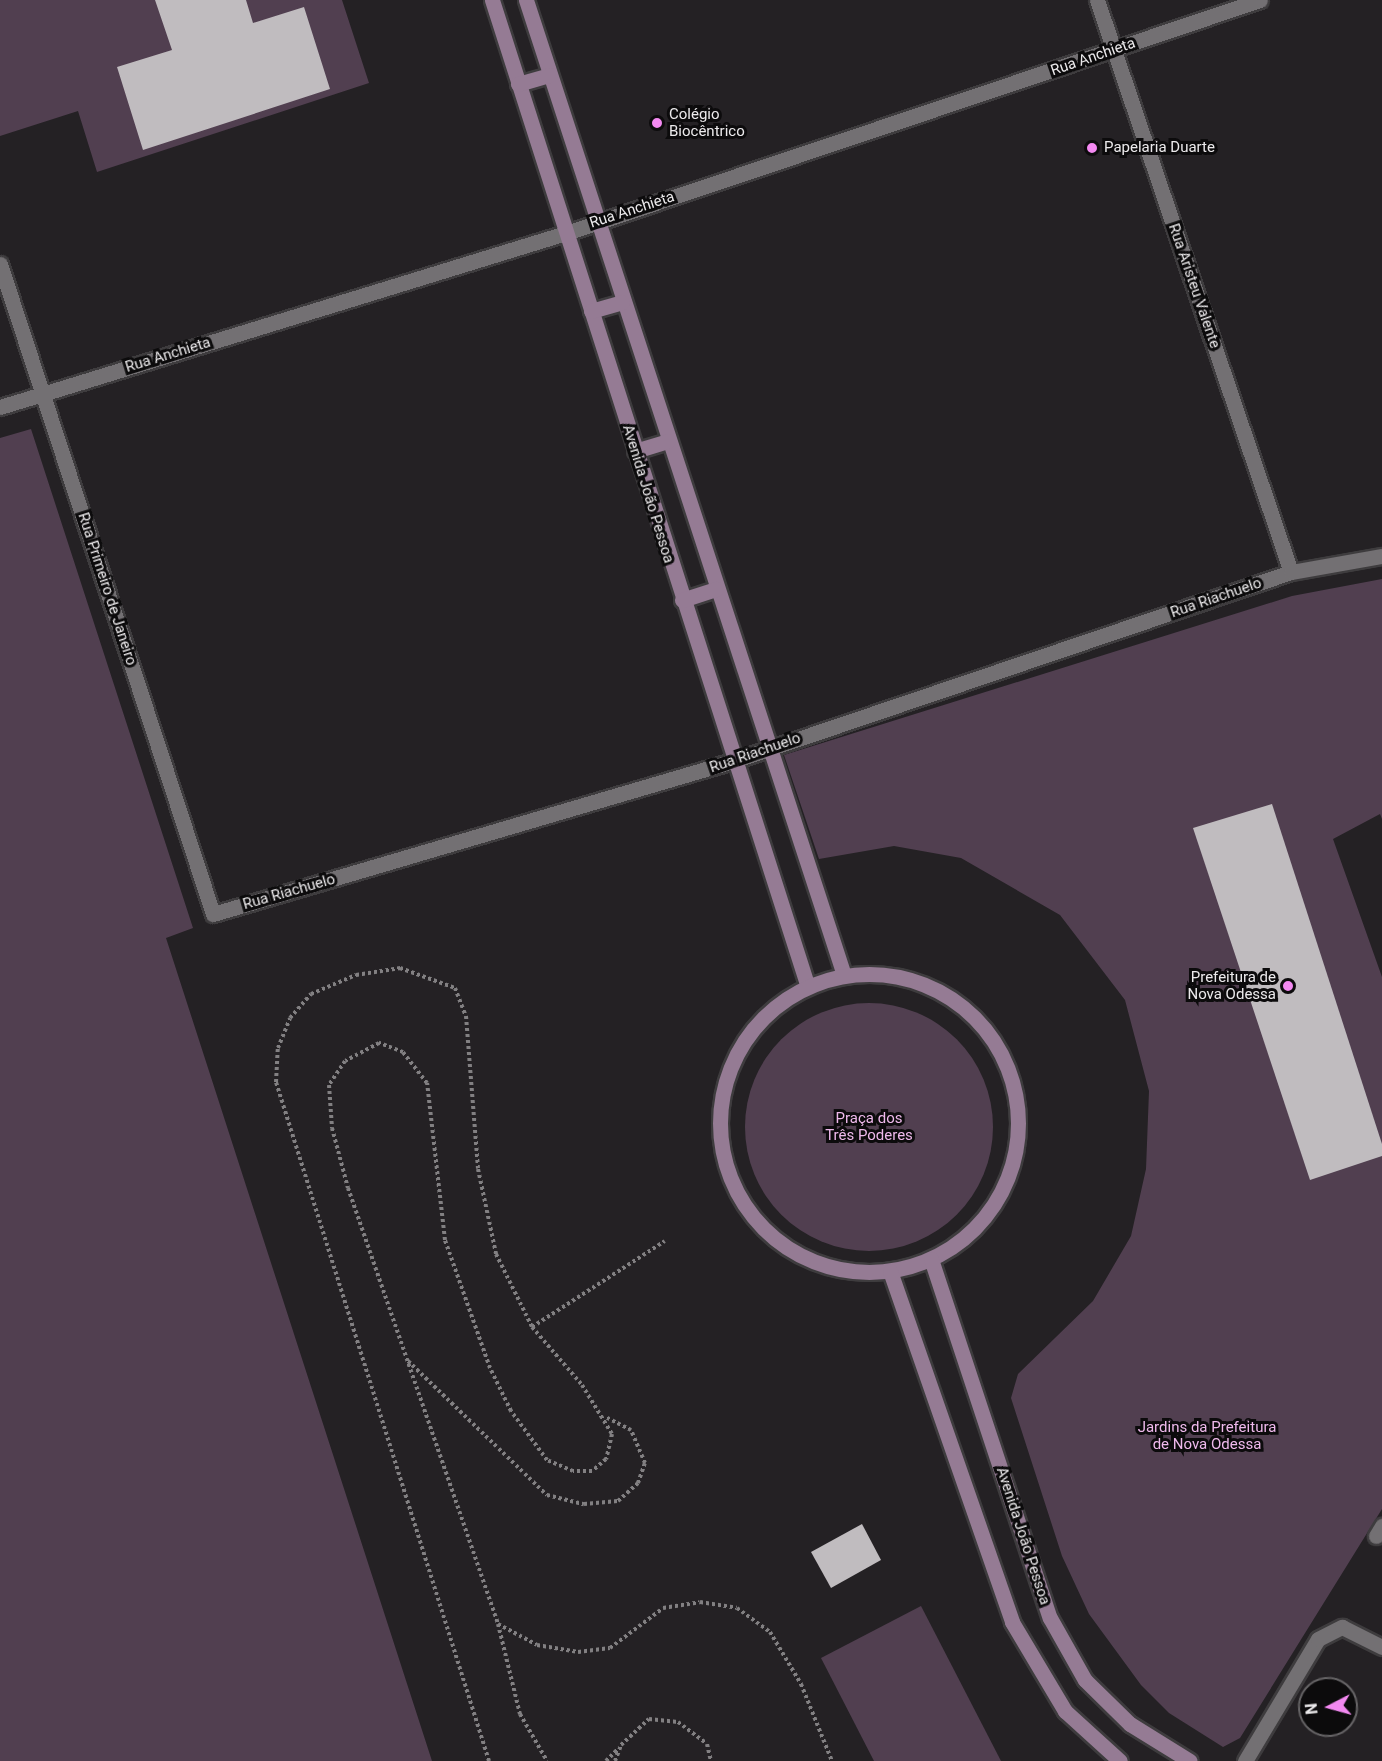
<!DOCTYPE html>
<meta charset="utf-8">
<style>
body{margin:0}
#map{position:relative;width:1382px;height:1761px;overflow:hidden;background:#242124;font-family:Roboto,sans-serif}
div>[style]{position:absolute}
.green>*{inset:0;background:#513f50}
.round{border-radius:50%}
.building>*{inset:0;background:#c0bcbf}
.path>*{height:4px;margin-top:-2px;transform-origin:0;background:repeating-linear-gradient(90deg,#828082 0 3px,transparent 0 6px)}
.roads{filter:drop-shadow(2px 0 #3e3c3e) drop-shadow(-2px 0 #3e3c3e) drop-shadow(0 2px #3e3c3e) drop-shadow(0 -2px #3e3c3e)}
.lane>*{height:15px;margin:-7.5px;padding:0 7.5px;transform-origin:7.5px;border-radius:7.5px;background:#737073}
.street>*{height:15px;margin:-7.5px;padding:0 7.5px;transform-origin:7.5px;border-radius:7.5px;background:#737073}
.secondary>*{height:15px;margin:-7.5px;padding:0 7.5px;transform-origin:7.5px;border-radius:7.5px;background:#957b94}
.secondary>.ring{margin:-7.5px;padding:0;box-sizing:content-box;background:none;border:15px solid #957b94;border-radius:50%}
.dots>*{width:16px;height:16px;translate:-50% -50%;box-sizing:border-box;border:3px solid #0c0b0c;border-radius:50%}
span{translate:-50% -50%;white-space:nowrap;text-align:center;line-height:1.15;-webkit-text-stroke:6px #0c0b0c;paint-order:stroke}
.street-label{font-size:15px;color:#eceaec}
.poi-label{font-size:15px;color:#eceaec}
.left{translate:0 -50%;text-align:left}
.right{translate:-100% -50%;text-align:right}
.park-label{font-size:15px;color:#efb9ec}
.north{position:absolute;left:1298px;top:1677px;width:60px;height:60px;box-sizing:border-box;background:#0c0b0c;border:2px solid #666466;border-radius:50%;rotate:264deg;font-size:16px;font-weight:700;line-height:24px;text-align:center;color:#eceaec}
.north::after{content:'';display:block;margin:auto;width:21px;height:27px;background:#f389f1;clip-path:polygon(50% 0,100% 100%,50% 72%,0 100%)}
</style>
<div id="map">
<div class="green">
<i style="clip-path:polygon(0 0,342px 0,369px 83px,97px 172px,78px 111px,0 136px)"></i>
<i style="clip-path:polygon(31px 429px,193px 928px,166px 938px,432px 1761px,0 1761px,0 438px)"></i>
<i style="clip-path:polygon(1382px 579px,1382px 819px,1380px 814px,1333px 839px,1382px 977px,1382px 1509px,1240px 1738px,1223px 1747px,1169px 1713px,1141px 1685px,1089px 1614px,1062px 1556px,1011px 1398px,1018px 1374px,1093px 1301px,1131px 1236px,1146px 1169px,1149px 1091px,1125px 1000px,1060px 915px,961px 858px,894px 846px,819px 859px,784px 755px,1292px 596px)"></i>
<i class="round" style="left:745px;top:1003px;width:248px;height:248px"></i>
<i style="clip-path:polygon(921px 1606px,1001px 1761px,874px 1761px,821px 1658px)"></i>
</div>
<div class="building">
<i style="clip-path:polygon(155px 0,246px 0,253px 23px,304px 7px,330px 89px,143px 150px,117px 67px,172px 50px)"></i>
<i style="clip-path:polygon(1272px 804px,1382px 1144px,1382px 1156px,1310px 1180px,1193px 828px)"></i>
<i style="clip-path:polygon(862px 1524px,881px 1560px,831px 1588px,811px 1552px)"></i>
</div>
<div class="path">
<i style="left:532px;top:1327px;width:158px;rotate:-32.9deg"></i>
<i style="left:408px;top:1361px;width:193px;rotate:44deg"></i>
<i style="left:547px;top:1495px;width:38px;rotate:14deg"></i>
<i style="left:584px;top:1504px;width:34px;rotate:-5deg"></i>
<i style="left:618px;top:1501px;width:27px;rotate:-42deg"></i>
<i style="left:638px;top:1483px;width:21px;rotate:-71deg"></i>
<i style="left:645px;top:1463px;width:36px;rotate:-113deg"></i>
<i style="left:631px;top:1430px;width:28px;rotate:-153deg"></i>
<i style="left:498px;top:1624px;width:93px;rotate:76.3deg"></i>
<i style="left:520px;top:1714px;width:54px;rotate:60.1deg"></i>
<i style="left:489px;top:1761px;width:712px;rotate:-107.42deg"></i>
<i style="left:276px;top:1082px;width:34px;rotate:-87deg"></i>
<i style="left:278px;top:1048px;width:32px;rotate:-68deg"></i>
<i style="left:290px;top:1018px;width:32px;rotate:-49deg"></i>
<i style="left:311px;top:994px;width:49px;rotate:-22.9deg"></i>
<i style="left:356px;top:975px;width:45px;rotate:-9deg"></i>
<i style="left:400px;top:968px;width:59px;rotate:20deg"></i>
<i style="left:455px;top:988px;width:30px;rotate:69deg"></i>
<i style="left:466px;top:1016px;width:153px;rotate:85.5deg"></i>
<i style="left:478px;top:1169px;width:87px;rotate:78deg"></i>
<i style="left:496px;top:1254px;width:81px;rotate:63.7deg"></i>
<i style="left:532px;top:1327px;width:77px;rotate:49.2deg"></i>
<i style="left:582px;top:1385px;width:57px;rotate:58.5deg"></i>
<i style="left:612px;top:1434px;width:26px;rotate:103deg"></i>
<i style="left:606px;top:1459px;width:18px;rotate:139deg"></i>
<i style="left:592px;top:1471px;width:19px;rotate:180deg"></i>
<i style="left:573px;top:1471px;width:28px;rotate:-157deg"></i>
<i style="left:547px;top:1460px;width:61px;rotate:-126.3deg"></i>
<i style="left:511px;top:1411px;width:48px;rotate:-116deg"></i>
<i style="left:490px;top:1368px;width:136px;rotate:-109.4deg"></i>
<i style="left:445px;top:1240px;width:158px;rotate:-96.5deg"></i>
<i style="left:427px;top:1083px;width:39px;rotate:-128deg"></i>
<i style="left:403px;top:1052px;width:26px;rotate:-159deg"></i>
<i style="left:379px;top:1043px;width:38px;rotate:152deg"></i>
<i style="left:345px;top:1061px;width:29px;rotate:124deg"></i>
<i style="left:329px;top:1085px;width:43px;rotate:86deg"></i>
<i style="left:332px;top:1128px;width:62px;rotate:75.1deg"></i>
<i style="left:348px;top:1188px;width:461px;rotate:71deg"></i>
<i style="left:498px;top:1624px;width:44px;rotate:28.3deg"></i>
<i style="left:537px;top:1645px;width:42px;rotate:9.7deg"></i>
<i style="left:578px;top:1652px;width:32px;rotate:-7deg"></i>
<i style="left:610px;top:1648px;width:66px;rotate:-37deg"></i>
<i style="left:663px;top:1608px;width:37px;rotate:-9deg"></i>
<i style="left:700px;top:1602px;width:37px;rotate:9deg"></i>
<i style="left:737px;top:1608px;width:41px;rotate:36deg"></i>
<i style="left:770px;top:1632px;width:61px;rotate:59.2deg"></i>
<i style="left:801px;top:1684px;width:83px;rotate:68.1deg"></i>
<i style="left:606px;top:1761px;width:18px;rotate:-45deg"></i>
<i style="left:615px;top:1761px;width:17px;rotate:-69deg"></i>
<i style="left:621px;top:1745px;width:38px;rotate:-43deg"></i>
<i style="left:649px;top:1719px;width:29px;rotate:6deg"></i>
<i style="left:678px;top:1722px;width:36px;rotate:37deg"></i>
<i style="left:707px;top:1744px;width:17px;rotate:77deg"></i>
</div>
<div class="roads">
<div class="lane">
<i style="left:1376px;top:1536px;width:12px;rotate:-59deg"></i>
<i style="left:1245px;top:1761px;width:142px;rotate:-59.1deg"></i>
<i style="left:1318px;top:1639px;width:27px;rotate:-27deg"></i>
<i style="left:1342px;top:1627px;width:45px;rotate:26.6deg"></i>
</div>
<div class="street">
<i style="left:1097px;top:0;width:604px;rotate:71.27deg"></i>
<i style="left:0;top:264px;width:684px;rotate:71.86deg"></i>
<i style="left:213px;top:914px;width:542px;rotate:-16.4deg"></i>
<i style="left:733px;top:761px;width:589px;rotate:-18.71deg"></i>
<i style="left:1291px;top:572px;width:92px;rotate:-10deg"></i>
<i style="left:0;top:407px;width:592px;rotate:-17.09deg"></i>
<i style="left:566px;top:233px;width:732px;rotate:-18.56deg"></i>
</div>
<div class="secondary">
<i style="left:492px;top:0;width:1036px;rotate:72.25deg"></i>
<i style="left:526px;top:0;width:1026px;rotate:71.94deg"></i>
<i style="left:518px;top:84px;width:33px;rotate:-16deg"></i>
<i style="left:591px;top:311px;width:32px;rotate:-16deg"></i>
<i style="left:635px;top:451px;width:34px;rotate:-17deg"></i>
<i style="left:682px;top:600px;width:36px;rotate:-18deg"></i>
<i class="ring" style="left:720px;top:974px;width:283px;height:283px"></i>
<i style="left:931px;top:1259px;width:378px;rotate:71.7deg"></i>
<i style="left:1050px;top:1618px;width:71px;rotate:60.6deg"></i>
<i style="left:1085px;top:1680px;width:63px;rotate:44.4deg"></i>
<i style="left:1130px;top:1724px;width:70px;rotate:31.7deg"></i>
<i style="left:890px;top:1271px;width:372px;rotate:70.8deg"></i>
<i style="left:1012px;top:1622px;width:104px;rotate:59.2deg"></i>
<i style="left:1065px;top:1711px;width:74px;rotate:42.3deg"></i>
</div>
</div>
<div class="dots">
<i style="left:657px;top:123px;background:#f389f1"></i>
<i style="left:1092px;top:148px;background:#f389f1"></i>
<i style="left:1288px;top:986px;background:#f389f1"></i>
</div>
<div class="street-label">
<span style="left:1093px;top:57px;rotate:-19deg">Rua Anchieta</span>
<span style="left:632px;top:210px;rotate:-18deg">Rua Anchieta</span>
<span style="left:1194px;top:286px;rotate:71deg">Rua Aristeu Valente</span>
<span style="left:168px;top:355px;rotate:-17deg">Rua Anchieta</span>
<span style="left:648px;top:494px;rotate:73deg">Avenida João Pessoa</span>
<span style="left:107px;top:589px;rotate:72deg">Rua Primeiro de Janeiro</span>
<span style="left:1216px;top:598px;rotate:-19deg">Rua Riachuelo</span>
<span style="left:755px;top:753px;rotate:-19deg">Rua Riachuelo</span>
<span style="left:289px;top:892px;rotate:-16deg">Rua Riachuelo</span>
<span style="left:1023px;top:1536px;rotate:72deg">Avenida João Pessoa</span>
</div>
<div class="poi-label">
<span class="left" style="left:669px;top:123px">Colégio<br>Biocêntrico</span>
<span class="left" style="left:1104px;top:148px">Papelaria Duarte</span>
<span class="right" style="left:1276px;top:986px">Prefeitura de<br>Nova Odessa</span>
</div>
<div class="park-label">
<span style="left:869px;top:1127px">Praça dos<br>Três Poderes</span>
<span style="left:1207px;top:1436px">Jardins da Prefeitura<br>de Nova Odessa</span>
</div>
<div class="north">N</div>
</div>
